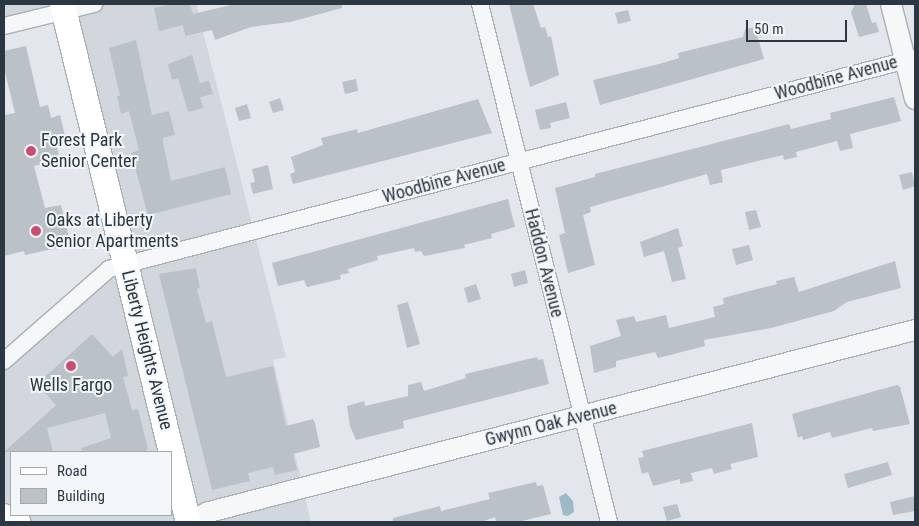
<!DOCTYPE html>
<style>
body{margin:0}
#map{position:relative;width:919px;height:526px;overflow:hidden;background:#e3e7eb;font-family:"Roboto Condensed",sans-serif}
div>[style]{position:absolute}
.built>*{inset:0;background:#d1d7dd}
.water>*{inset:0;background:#a0b9c9}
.building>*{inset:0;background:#bac1c7}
.roads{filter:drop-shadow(1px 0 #a8afb5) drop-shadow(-1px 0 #a8afb5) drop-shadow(0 1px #a8afb5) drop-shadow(0 -1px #a8afb5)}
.minor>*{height:16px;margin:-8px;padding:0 8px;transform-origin:8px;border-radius:8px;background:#f6f7f9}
.tertiary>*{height:20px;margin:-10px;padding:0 10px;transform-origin:10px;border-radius:10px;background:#f6f7f9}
.secondary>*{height:22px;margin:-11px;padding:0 11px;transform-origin:11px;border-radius:11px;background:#fff}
.primary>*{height:25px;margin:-12.5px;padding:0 12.5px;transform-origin:12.5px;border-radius:12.5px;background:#fff}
.dots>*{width:14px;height:14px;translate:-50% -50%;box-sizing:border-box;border:2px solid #f3f6f8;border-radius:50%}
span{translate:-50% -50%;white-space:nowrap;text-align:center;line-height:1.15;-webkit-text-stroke:4px #f3f6f8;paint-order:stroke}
.street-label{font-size:18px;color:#2b3742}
.poi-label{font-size:18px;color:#2b3742}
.left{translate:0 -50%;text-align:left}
.frame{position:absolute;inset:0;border:5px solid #2b3742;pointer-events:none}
.legend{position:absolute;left:10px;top:451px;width:162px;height:65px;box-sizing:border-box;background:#f3f6f8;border:1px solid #a3aaaf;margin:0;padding:6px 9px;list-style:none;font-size:15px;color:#2b3742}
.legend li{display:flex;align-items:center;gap:10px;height:25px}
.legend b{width:25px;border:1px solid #a3aaaf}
.scale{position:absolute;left:746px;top:20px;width:101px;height:22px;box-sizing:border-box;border:2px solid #2b3742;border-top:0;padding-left:6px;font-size:15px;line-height:18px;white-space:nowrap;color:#2b3742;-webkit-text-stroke:4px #f3f6f8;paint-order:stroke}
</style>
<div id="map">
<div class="built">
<i style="clip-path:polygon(evenodd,4px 4px,196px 4px,286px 357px,273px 360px,311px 522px,4px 522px,4px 362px,126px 262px,65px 14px,4px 29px,4px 4px,11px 452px,171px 452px,171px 515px,11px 515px,11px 452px)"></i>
</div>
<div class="water">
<i style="clip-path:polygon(566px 493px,573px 501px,574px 512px,568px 516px,563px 515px,559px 497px)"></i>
</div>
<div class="building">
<i style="clip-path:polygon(172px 4px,190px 4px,193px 14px,235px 4px,342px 4px,342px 8px,290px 22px,251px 27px,215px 40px,212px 30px,185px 36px,183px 25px,159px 31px,154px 8px)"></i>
<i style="clip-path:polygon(509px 4px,533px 4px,541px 28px,545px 27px,548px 37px,551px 36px,559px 75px,530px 87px)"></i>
<i style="clip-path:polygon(855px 4px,866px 4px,872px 23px,876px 22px,879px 32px,859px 37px,851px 12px)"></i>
<i style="clip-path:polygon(628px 10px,631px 21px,618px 24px,615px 13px)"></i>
<i style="clip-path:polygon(755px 27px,764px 59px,600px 105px,593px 80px,659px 64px,679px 58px,678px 53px,743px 37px,745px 29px)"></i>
<i style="clip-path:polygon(136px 40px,152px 115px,169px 111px,175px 135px,163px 138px,163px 142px,171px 181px,225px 167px,231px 194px,148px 215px,131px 153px,139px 150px,129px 111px,121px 114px,117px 96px,120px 96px,109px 48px)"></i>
<i style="clip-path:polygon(26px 46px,40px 107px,48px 105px,51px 118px,60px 115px,66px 140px,56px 143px,60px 160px,34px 166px,45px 208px,61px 205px,71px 245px,25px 255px,24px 251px,4px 256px,4px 115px,15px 113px,4px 68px,4px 51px)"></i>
<i style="clip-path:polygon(192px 55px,200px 83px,209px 81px,213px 94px,200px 97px,203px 108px,188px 112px,178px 78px,172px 80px,168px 64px)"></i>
<i style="clip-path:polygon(356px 79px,358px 91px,345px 94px,342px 82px)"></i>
<i style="clip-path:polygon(894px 97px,901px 121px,850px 134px,853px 148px,840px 151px,837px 141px,796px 152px,797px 157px,784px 160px,783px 155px,721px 170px,723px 182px,710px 185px,707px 174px,590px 207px,591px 212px,583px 215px,595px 265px,568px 273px,559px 235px,565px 233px,555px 188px,595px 177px,595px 174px,789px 124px,791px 129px,831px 119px,830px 113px)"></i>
<i style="clip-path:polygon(280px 98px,284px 110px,273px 113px,269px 102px)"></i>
<i style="clip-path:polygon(478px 99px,492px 133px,293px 184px,290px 174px,295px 172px,291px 157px,323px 145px,321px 138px,357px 129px,358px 133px)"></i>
<i style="clip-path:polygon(566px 102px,570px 118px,550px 123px,551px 128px,540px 130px,535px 110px)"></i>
<i style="clip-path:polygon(247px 104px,251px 118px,239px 121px,235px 108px)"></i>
<i style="clip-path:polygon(268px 165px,273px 189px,253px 194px,250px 183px,255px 182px,252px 169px)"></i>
<i style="clip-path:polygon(912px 172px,915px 186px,903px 190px,899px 175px)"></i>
<i style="clip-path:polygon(508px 199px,515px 227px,491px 234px,492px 238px,464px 245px,465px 248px,424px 256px,421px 251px,415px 252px,414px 248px,377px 256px,378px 260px,348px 269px,349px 273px,340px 275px,341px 279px,307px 287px,304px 280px,278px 286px,272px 263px)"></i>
<i style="clip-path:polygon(756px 210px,761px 227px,749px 230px,745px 212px)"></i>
<i style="clip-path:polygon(678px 228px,683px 246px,678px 248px,686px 279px,672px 282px,664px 251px,644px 257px,640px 242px)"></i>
<i style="clip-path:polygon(749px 245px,753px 260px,736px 265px,732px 249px)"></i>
<i style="clip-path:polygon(895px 261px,901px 288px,847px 302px,834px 311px,771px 328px,704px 340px,705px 346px,674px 354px,658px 358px,655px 352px,616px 361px,616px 367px,594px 373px,590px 346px,621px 336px,616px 320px,634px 316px,636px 322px,666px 315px,669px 328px,715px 317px,713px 307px,724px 304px,723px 298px,777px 284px,776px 281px,794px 277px,799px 292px)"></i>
<i style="clip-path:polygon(196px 268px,200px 288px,197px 289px,206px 323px,212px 321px,226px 377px,273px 366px,286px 426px,313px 419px,315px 423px,320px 447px,293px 454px,297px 470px,275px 475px,273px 467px,248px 473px,250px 481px,212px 490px,159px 274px)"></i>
<i style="clip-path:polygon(525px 270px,528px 283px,514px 287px,511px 274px)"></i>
<i style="clip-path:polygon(476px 284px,481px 299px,468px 303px,464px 288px)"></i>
<i style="clip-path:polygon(408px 302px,420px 344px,407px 348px,397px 305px)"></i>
<i style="clip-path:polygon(92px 334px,113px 357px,122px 349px,128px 376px,123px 377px,132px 410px,138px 409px,148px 449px,144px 452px,82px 452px,81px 448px,111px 438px,105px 413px,47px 428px,53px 452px,4px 452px,56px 405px,37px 384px)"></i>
<i style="clip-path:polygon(537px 357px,538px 360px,543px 359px,549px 384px,403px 421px,404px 428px,356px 440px,350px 426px,347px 406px,364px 401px,365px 406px,408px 396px,408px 385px,421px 382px,424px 391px,466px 378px,465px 374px)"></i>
<i style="clip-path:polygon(897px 385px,900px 387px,910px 424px,873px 431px,872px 428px,832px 438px,830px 432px,803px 440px,802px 436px,798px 438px,792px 414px)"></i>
<i style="clip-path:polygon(752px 423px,758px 457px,730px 464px,732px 469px,714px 474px,712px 468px,691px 473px,693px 481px,680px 484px,680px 479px,653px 486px,648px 472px,642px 474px,638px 458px,644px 457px,642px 451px)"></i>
<i style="clip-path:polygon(888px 462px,892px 475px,848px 488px,844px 474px)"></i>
<i style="clip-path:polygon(536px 482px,537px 486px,543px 485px,551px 514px,518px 522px,496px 522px,495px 517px,481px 522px,393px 522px,393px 518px,440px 506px,441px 511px,490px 499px,488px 493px)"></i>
<i style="clip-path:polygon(915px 496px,915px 511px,893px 515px,890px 502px)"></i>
<i style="clip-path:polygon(677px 504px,681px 517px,667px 521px,663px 507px)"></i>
</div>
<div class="roads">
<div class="minor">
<i style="left:480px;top:4px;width:534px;rotate:76.02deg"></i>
<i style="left:4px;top:26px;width:93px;rotate:-13.7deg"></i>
<i style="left:4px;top:361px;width:140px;rotate:-41.2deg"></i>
<i style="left:109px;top:269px;width:833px;rotate:-14.67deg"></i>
</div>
<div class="tertiary">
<i style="left:891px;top:4px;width:98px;rotate:75.8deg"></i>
<i style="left:189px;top:522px;width:22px;rotate:-27deg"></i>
<i style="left:209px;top:512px;width:729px;rotate:-14.46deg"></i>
</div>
<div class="secondary">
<i style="left:4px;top:515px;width:17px;rotate:24deg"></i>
</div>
<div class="primary">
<i style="left:62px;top:4px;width:533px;rotate:76.33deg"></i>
</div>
</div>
<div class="dots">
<i style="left:31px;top:151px;background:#ca4e71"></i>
<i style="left:36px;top:231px;background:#ca4e71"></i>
<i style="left:71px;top:366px;background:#ca4e71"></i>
</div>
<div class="street-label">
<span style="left:836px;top:78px;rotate:-15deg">Woodbine Avenue</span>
<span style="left:444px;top:181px;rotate:-15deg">Woodbine Avenue</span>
<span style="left:544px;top:263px;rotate:76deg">Haddon Avenue</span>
<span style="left:147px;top:350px;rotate:76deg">Liberty Heights Avenue</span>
<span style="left:551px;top:424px;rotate:-14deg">Gwynn Oak Avenue</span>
</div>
<div class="poi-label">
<span class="left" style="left:41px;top:151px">Forest Park<br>Senior Center</span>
<span class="left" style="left:46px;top:231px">Oaks at Liberty<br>Senior Apartments</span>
<span style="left:71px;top:385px">Wells Fargo</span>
</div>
<div class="frame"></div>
<ul class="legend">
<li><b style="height:6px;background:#fff"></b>Road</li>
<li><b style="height:14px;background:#bac1c7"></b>Building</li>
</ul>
<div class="scale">50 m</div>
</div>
